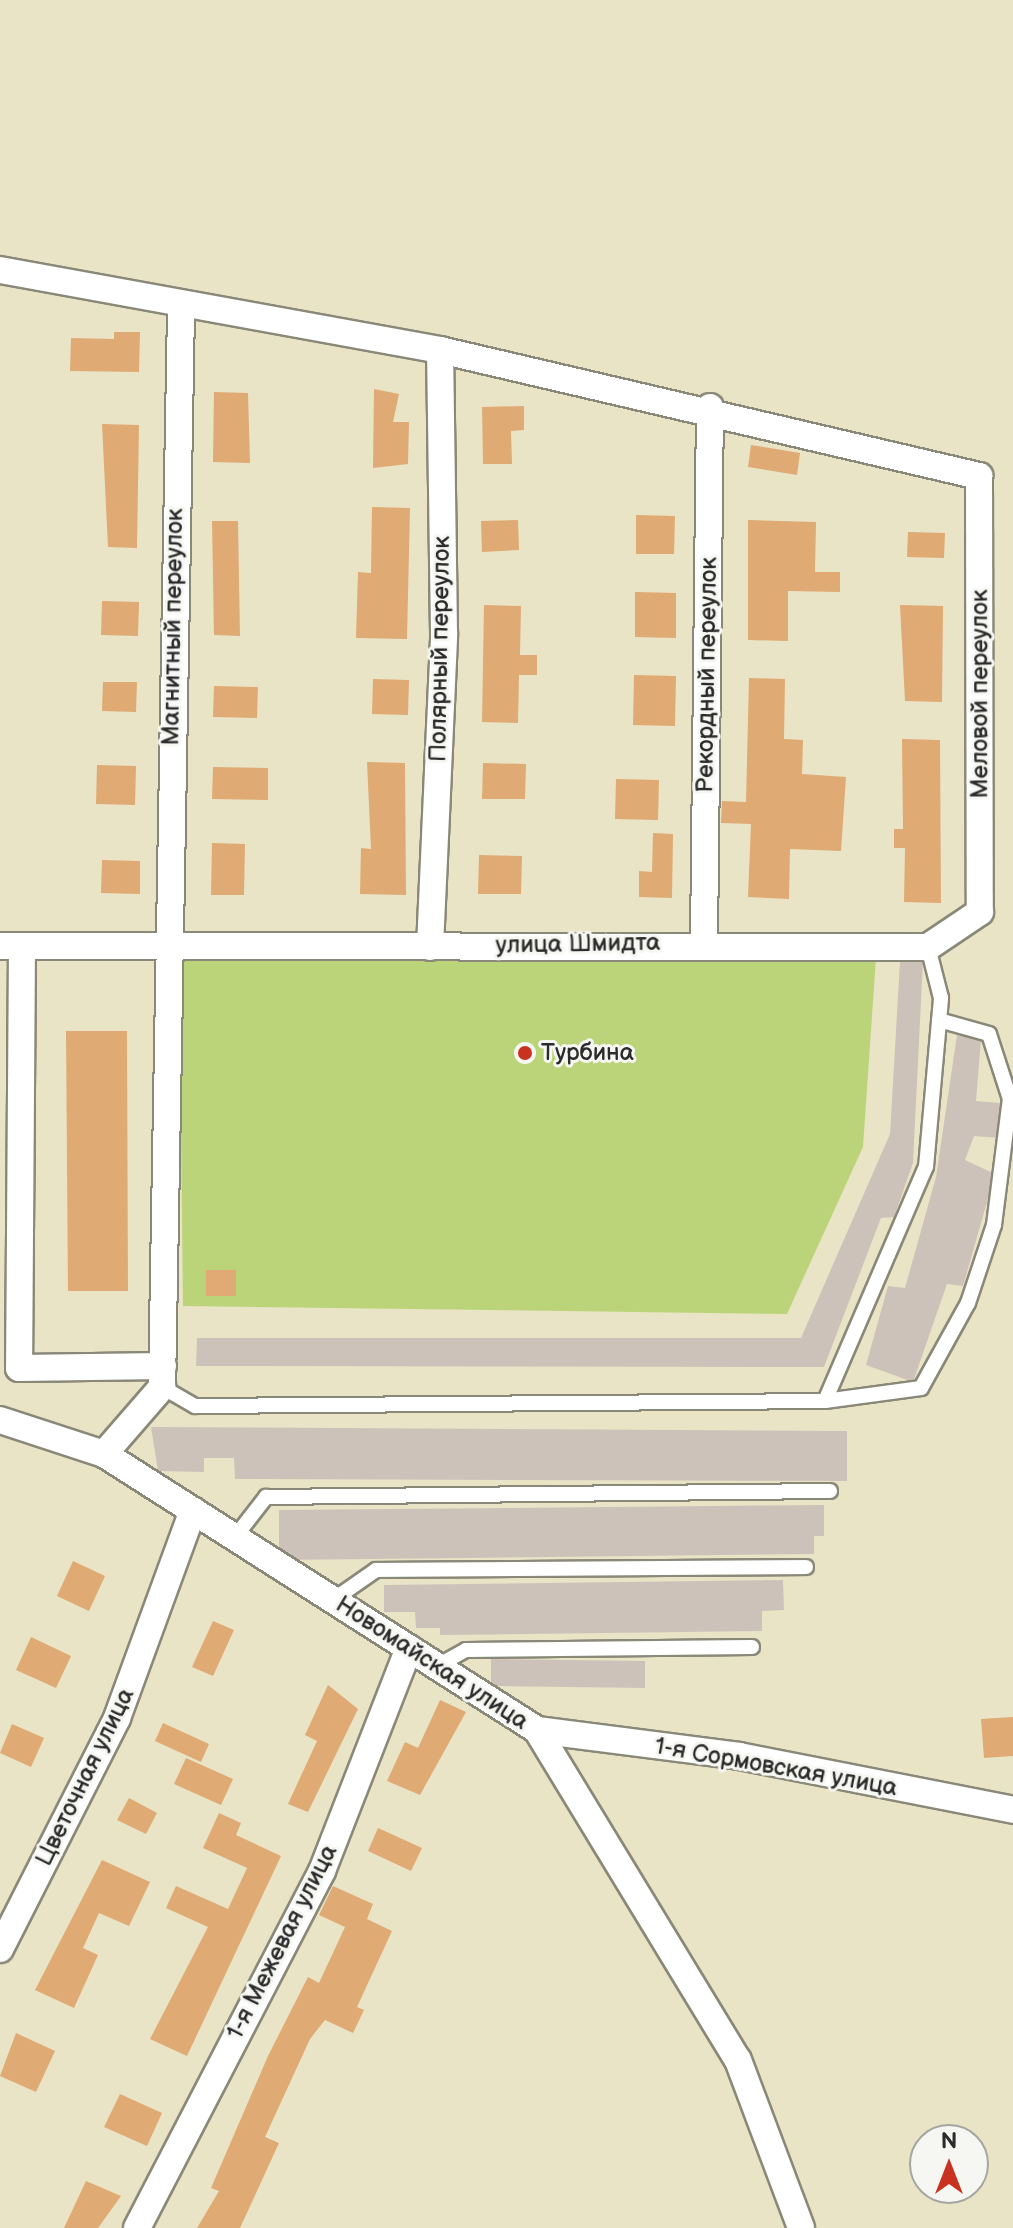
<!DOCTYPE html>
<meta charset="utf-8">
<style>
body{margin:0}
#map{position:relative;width:1013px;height:2228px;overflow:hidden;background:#e9e4c6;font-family:"Balsamiq Sans",sans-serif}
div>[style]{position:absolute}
.industrial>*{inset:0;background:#cdc2b9}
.green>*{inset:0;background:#bbd479}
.building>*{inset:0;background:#dfaa73}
.roads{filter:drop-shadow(2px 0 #8a8878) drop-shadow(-2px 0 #8a8878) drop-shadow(0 2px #8a8878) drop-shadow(0 -2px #8a8878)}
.service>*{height:14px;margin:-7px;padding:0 7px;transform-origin:7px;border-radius:7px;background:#fff}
.minor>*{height:26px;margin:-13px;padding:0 13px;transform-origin:13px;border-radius:13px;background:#fff}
.dots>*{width:22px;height:22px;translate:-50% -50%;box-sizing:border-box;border:4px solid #f6f6f2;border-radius:50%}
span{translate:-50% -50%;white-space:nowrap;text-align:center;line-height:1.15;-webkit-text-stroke:6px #f6f6f2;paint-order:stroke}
.street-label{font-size:24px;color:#2b2b2b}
.poi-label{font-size:24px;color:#2b2b2b}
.left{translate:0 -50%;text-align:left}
.north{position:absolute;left:909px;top:2124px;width:80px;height:80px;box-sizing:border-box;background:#f6f6f2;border:2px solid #a5a5a2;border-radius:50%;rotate:0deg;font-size:22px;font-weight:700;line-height:32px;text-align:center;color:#2b2b2b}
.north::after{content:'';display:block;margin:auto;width:28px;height:36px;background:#c8321e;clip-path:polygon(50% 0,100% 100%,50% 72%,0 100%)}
</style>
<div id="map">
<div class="industrial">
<i style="clip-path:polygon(923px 961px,913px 1163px,894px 1217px,881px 1218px,824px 1367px,196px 1366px,197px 1338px,801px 1338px,890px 1134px,900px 962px)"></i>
<i style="clip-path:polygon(957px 1035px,981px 1039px,976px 1101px,1000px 1103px,1000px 1138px,974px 1136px,965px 1160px,995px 1174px,963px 1286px,947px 1284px,913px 1382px,866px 1365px,888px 1286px,905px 1288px,936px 1177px)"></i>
<i style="clip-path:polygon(151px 1427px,847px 1431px,847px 1481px,235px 1479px,234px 1458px,204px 1458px,204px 1472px,158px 1471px)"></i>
<i style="clip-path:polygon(824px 1505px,824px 1536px,814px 1536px,814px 1554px,279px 1560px,279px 1510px)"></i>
<i style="clip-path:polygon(783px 1580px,784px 1610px,762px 1611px,762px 1631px,440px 1635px,440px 1628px,416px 1628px,415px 1612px,384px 1612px,384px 1585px)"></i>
<i style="clip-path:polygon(491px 1659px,645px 1661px,645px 1688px,491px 1686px)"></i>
</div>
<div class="green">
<i style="clip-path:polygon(179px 955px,876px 958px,863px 1147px,787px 1314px,183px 1306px)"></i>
</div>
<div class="building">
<i style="clip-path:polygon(114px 332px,140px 332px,139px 372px,70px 371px,71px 338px,114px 339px)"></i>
<i style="clip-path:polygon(374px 389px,399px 394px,393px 422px,409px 422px,408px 464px,373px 468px)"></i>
<i style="clip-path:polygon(214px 392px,248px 393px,250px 463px,213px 462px)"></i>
<i style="clip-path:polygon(524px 406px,524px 430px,511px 431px,512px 464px,483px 464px,482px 407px)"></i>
<i style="clip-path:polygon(102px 424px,139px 425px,137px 548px,108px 547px)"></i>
<i style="clip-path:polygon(751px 445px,800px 453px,797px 475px,748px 467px)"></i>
<i style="clip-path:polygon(372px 507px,410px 508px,407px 639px,356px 638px,358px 572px,371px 573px)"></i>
<i style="clip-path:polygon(636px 515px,675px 516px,674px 554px,636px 554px)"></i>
<i style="clip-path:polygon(518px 520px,519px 550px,482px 552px,481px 521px)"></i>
<i style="clip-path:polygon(748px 520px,816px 522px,815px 572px,840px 572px,840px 592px,788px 591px,788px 641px,748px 640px)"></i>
<i style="clip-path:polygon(212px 521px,238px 521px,240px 636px,214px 635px)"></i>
<i style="clip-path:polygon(908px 532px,945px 533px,944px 558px,907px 557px)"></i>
<i style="clip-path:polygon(635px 592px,676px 593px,676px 638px,635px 637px)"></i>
<i style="clip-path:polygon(102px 601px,139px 602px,138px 636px,101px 635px)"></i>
<i style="clip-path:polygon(484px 605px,521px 606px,520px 655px,537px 655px,537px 675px,519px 675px,518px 723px,482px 722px)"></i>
<i style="clip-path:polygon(900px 605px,943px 606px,942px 702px,905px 701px)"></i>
<i style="clip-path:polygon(634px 675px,676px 676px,675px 726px,633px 725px)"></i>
<i style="clip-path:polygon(749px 678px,785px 679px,784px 739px,803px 740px,802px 774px,846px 777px,841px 851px,790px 849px,789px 899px,748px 897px,751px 824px,721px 823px,722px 801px,746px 802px)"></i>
<i style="clip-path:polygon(373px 679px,409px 680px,408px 715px,372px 714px)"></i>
<i style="clip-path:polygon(103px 682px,137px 682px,136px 712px,102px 711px)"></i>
<i style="clip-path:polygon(214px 686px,258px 687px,257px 718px,213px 717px)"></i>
<i style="clip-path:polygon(902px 739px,940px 740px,941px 903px,904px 902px,905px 848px,894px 848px,894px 829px,903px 829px)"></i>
<i style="clip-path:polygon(367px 762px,405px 763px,406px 895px,360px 894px,361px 848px,371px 849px)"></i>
<i style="clip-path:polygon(483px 763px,526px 764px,525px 799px,482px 799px)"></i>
<i style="clip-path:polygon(97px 765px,136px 766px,135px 805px,96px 804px)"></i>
<i style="clip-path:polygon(213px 767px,268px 768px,268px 800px,212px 799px)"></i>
<i style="clip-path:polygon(616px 779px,659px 780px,658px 820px,615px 819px)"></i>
<i style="clip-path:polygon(653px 833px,673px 834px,672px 898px,639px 897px,639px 871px,652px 872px)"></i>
<i style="clip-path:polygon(212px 843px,245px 844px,244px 895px,211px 895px)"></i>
<i style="clip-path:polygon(479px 855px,522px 856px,521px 894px,478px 894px)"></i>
<i style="clip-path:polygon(102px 860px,140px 861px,140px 894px,101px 893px)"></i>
<i style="clip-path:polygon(66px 1031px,127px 1031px,128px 1291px,68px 1291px)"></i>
<i style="clip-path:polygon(206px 1270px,236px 1270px,236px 1296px,206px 1296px)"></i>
<i style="clip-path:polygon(73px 1561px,105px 1576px,89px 1611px,57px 1596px)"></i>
<i style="clip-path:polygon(213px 1621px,234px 1630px,213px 1676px,192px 1667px)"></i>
<i style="clip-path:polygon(31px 1637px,71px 1656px,56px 1688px,16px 1670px)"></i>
<i style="clip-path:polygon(328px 1685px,358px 1709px,308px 1812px,288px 1804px,317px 1741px,305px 1735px)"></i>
<i style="clip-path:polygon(440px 1700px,466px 1712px,420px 1795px,387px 1781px,405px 1742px,418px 1748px)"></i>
<i style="clip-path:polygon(1013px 1717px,1013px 1756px,984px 1758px,981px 1719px)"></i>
<i style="clip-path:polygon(163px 1723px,209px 1744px,201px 1762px,155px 1741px)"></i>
<i style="clip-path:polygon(12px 1724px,44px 1738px,31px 1767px,0 1753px)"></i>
<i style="clip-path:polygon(186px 1758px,233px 1779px,221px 1805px,174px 1784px)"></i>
<i style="clip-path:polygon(129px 1798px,157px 1813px,146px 1834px,117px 1820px)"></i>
<i style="clip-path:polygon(219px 1813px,241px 1823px,236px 1835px,281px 1856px,187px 2056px,150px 2039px,208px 1927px,166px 1908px,176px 1886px,228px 1909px,247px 1868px,203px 1848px)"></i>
<i style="clip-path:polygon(378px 1828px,422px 1848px,411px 1871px,368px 1851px)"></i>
<i style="clip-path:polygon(102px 1860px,150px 1882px,129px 1926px,99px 1913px,83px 1948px,98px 1955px,74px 2008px,35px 1990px)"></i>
<i style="clip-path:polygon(333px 1886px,373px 1904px,367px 1919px,392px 1931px,357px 2007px,364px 2010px,353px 2033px,325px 2020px,310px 2039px,265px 2137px,279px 2143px,240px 2228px,197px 2228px,219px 2191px,211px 2188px,268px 2056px,308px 1977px,319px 1983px,345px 1927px,319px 1915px)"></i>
<i style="clip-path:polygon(16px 2033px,55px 2051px,36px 2092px,0 2076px)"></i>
<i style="clip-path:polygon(120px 2094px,162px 2113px,147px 2146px,104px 2127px)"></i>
<i style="clip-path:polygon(86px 2181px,121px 2196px,98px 2228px,64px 2228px)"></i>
</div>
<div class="roads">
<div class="service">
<i style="left:162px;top:1387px;width:38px;rotate:30deg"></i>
<i style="left:195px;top:1406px;width:630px;rotate:-0.45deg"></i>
<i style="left:825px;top:1401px;width:255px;rotate:-66.7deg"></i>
<i style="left:926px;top:1167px;width:170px;rotate:-84.9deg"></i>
<i style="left:941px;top:998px;width:53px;rotate:-104.3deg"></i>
<i style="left:825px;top:1401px;width:97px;rotate:-7.7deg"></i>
<i style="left:921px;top:1388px;width:97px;rotate:-61.1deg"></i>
<i style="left:968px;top:1303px;width:82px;rotate:-71.6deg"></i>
<i style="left:994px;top:1225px;width:127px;rotate:-82.8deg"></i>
<i style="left:1010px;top:1099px;width:68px;rotate:-107.9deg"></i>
<i style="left:989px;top:1034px;width:52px;rotate:-164.4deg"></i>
<i style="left:235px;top:1537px;width:51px;rotate:-52.2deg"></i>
<i style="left:266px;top:1497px;width:564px;rotate:-0.61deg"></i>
<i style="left:333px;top:1600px;width:52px;rotate:-34.9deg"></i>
<i style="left:376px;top:1570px;width:430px;rotate:-0.4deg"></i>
<i style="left:437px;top:1666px;width:33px;rotate:-29deg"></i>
<i style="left:466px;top:1650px;width:286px;rotate:-0.6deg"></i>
</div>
<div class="minor">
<i style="left:0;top:270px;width:447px;rotate:10.3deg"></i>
<i style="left:440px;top:350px;width:554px;rotate:13.16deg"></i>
<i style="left:979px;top:476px;width:436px;rotate:89.9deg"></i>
<i style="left:980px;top:912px;width:63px;rotate:146.1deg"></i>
<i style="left:928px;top:947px;width:928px;rotate:-179.94deg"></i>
<i style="left:704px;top:942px;width:535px;rotate:-89.36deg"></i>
<i style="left:22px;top:947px;width:421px;rotate:90.4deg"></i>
<i style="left:19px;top:1368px;width:144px;rotate:-0.8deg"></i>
<i style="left:430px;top:947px;width:314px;rotate:-87.4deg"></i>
<i style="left:444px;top:633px;width:283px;rotate:-90.8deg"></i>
<i style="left:0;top:1420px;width:109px;rotate:18.1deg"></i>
<i style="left:104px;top:1454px;width:513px;rotate:32.51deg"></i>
<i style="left:537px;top:1730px;width:386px;rotate:58.7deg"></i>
<i style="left:738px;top:2060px;width:179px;rotate:69.4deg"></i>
<i style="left:104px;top:1454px;width:89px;rotate:-49.1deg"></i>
<i style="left:162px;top:1387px;width:1082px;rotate:-88.99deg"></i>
<i style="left:537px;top:1730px;width:204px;rotate:7.3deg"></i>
<i style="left:739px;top:1756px;width:279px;rotate:11.1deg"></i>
<i style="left:0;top:1949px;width:259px;rotate:-63.1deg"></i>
<i style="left:117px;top:1718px;width:221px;rotate:-69.9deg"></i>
<i style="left:137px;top:2228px;width:402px;rotate:-62.6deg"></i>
<i style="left:322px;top:1871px;width:239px;rotate:-68.7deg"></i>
</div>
</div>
<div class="dots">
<i style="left:525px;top:1053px;background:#c8321e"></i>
</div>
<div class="street-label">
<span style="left:173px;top:627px;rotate:-89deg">Магнитный переулок</span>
<span style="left:440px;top:649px;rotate:-89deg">Полярный переулок</span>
<span style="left:707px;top:675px;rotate:-89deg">Рекордный переулок</span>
<span style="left:980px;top:694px;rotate:-90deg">Меловой переулок</span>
<span style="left:578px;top:944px;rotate:-1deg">улица Шмидта</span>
<span style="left:432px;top:1663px;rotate:33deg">Новомайская улица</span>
<span style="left:776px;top:1767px;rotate:10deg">1-я Сормовская улица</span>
<span style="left:85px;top:1777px;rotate:-64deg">Цветочная улица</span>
<span style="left:282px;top:1942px;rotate:-63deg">1-я Межевая улица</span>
</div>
<div class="poi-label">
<span class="left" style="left:541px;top:1053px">Турбина</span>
</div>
<div class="north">N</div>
</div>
